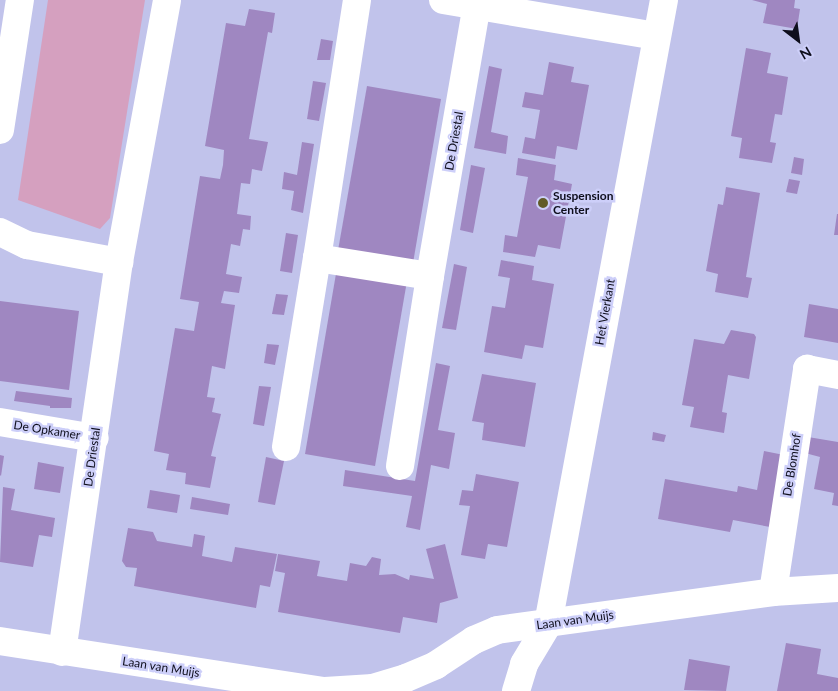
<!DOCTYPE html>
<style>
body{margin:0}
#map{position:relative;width:838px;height:691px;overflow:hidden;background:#c1c3eb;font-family:Lato,sans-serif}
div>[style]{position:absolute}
.green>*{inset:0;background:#d5a0bf}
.building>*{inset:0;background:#9f87c1}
.minor>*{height:28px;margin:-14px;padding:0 14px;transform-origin:14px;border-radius:14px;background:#fff}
.dots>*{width:14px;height:14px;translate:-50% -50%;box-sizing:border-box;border:2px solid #cdcff9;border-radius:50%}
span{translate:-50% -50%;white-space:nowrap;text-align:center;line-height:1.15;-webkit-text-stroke:5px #cdcff9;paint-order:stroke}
.street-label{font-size:12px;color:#0e0e1c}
.poi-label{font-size:12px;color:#0e0e1c;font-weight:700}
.left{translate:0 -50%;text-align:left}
.north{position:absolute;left:773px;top:15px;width:50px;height:50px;-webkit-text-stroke:4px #cdcff9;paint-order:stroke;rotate:150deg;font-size:14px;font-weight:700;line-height:20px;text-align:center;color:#0e0e1c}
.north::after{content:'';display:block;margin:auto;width:18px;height:22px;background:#0e0e1c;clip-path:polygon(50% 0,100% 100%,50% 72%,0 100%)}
</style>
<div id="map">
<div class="green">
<i style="clip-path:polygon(48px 0,145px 0,110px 218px,100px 229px,18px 200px)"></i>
</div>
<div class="building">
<i style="clip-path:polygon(752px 0,795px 0,794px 8px,800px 9px,797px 29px,763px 23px,767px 4px)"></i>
<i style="clip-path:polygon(249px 9px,275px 13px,272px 33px,268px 32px,249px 139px,268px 142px,262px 171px,252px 169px,250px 184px,241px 183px,237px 214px,251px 216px,250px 230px,243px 229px,240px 246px,231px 244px,226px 274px,242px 277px,239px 293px,224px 291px,221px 303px,235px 305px,225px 369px,212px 366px,207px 397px,215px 398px,212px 412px,221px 414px,211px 456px,216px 457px,210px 488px,185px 484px,186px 473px,166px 470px,169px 454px,154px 451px,175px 328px,194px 331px,199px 302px,180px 299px,200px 176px,220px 179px,223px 165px,224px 150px,205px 146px,226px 23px,245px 26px)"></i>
<i style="clip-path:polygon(321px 39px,333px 41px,330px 60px,317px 60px)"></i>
<i style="clip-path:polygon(746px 48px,771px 53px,767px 73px,788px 77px,782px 115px,775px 114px,770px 142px,776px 143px,772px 163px,739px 158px,742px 138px,731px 136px)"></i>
<i style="clip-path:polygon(549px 62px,574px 67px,571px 82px,589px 85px,577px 150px,557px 146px,555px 159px,522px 153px,525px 137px,535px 139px,540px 110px,522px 107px,525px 92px,543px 95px)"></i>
<i style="clip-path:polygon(489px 66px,502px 69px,491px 132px,508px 136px,506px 154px,474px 148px)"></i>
<i style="clip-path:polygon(313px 81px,326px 83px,319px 121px,307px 119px)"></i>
<i style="clip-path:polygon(367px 86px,441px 99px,412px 269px,337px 256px)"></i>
<i style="clip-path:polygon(302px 142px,314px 144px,303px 213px,291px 210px,294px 191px,282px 189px,284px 172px,297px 175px)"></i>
<i style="clip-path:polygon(794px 157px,804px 159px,802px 175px,791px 173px)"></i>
<i style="clip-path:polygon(518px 158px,556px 165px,554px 180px,572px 184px,560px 249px,538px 245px,535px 257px,503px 252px,505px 235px,517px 237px,528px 177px,516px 175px)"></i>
<i style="clip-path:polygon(471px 165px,485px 168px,473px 233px,460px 230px)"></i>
<i style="clip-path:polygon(789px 179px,800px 181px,797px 194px,786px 192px)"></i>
<i style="clip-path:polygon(726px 187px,760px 193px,746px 277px,752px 278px,748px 298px,715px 292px,718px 274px,706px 271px,718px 204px,723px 205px)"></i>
<i style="clip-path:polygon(837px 214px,838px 214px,838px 235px,834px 235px)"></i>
<i style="clip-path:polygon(286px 233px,298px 235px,292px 273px,280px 271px)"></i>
<i style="clip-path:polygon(501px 260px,534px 266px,532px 280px,554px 284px,543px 348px,525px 345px,522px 359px,484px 352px,492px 306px,505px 308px,510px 278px,498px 276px)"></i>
<i style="clip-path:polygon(454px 264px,467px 267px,456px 330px,442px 328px)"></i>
<i style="clip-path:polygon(337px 268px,407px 281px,375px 466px,305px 454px)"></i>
<i style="clip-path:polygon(276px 294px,288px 295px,284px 315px,272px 314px)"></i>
<i style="clip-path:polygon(0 301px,79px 311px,69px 390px,0 381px)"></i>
<i style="clip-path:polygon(809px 304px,838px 309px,838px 343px,804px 337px)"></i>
<i style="clip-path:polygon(731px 330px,754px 334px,756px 337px,749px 379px,728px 375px,722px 412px,727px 413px,724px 433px,690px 427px,694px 407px,682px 405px,694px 339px,724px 344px)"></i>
<i style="clip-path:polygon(267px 344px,279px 345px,275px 365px,264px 363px)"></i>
<i style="clip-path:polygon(436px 363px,450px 366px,438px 430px,455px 433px,449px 469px,431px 465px,420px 530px,406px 527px,412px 496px,343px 486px,345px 470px,415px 481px)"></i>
<i style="clip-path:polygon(482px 374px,536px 383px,525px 447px,482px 440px,484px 423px,472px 421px)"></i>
<i style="clip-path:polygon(259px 386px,271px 387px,264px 426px,253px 424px)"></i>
<i style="clip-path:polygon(16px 391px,72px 398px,71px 408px,50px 408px,50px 406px,14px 401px)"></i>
<i style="clip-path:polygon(653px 432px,666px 435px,664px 442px,652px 440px)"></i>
<i style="clip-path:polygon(808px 437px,838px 442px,838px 506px,832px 505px,834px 493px,814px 489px,820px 457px,805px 453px)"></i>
<i style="clip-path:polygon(764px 451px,784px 455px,770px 527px,733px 520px,730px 532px,658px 519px,665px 479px,737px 492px,738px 486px,757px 490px)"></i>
<i style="clip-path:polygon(0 455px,4px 456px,1px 476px,0 475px)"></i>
<i style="clip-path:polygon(266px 457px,284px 461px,275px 505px,258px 502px)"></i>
<i style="clip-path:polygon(38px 462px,64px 467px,60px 493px,34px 489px)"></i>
<i style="clip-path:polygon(476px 474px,519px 482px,507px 547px,488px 544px,485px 559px,461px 555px,470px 506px,459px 505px,462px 490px,473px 491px)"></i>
<i style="clip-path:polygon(3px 487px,15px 489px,11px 510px,55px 518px,52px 537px,39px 535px,33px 567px,0 562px)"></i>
<i style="clip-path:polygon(150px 490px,180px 495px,177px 513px,147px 508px)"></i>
<i style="clip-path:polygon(192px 497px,230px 504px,228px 515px,190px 509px)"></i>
<i style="clip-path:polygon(128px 528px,153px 532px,157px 541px,192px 547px,194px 534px,205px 536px,202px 556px,232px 562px,235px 547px,277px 554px,270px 587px,260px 585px,256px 608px,134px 586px,137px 568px,126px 567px,122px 561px)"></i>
<i style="clip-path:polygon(445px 544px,458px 598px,440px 603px,437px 623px,403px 617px,400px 633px,278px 612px,285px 573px,275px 571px,278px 554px,320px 561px,317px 576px,347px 581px,350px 563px,366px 566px,372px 557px,381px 559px,379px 575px,395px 574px,409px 580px,410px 575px,434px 579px,426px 549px)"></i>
<i style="clip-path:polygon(786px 643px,821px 649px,817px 674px,838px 678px,838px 691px,777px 691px)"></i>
<i style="clip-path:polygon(689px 659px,730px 666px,726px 691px,684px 690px)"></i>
</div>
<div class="minor">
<i style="left:357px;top:0;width:261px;rotate:98.8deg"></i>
<i style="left:317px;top:258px;width:114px;rotate:9.1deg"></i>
<i style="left:430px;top:276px;width:275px;rotate:-80.2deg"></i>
<i style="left:443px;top:0;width:216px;rotate:9.6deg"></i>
<i style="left:0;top:130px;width:132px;rotate:-81.3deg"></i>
<i style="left:0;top:232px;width:30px;rotate:26deg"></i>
<i style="left:27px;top:245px;width:94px;rotate:10.5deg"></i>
<i style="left:0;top:422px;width:96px;rotate:9.6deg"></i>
<i style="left:286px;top:447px;width:192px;rotate:-80.7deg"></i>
<i style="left:400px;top:466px;width:192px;rotate:-81deg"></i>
<i style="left:773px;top:592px;width:226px;rotate:-81.3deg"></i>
<i style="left:807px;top:369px;width:32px;rotate:11deg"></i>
<i style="left:0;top:641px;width:326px;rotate:8.8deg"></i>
<i style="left:62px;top:652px;width:394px;rotate:-81.7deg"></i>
<i style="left:119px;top:262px;width:266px;rotate:-79.6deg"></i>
<i style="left:325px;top:691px;width:48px;rotate:-3.6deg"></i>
<i style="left:373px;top:688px;width:34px;rotate:-17deg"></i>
<i style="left:406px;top:678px;width:33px;rotate:-23deg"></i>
<i style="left:436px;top:665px;width:45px;rotate:-33.3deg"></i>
<i style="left:474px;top:640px;width:25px;rotate:-23deg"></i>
<i style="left:497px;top:630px;width:279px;rotate:-7.8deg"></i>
<i style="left:773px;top:592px;width:65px;rotate:-3.5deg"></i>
<i style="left:516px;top:691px;width:28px;rotate:-73deg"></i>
<i style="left:524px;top:664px;width:47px;rotate:-59deg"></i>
<i style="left:548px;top:624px;width:635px;rotate:-79.47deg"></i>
</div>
<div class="dots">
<i style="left:543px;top:203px;background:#615b28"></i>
</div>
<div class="street-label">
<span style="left:454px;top:141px;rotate:-80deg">De Driestal</span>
<span style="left:605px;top:312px;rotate:-80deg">Het Vierkant</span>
<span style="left:47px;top:430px;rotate:9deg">De Opkamer</span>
<span style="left:92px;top:457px;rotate:-82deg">De Driestal</span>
<span style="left:792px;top:465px;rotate:-81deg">De Blomhof</span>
<span style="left:575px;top:620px;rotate:-8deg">Laan van Muijs</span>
<span style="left:161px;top:667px;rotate:9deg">Laan van Muijs</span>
</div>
<div class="poi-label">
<span class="left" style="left:553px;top:203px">Suspension<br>Center</span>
</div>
<div class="north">N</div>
</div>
